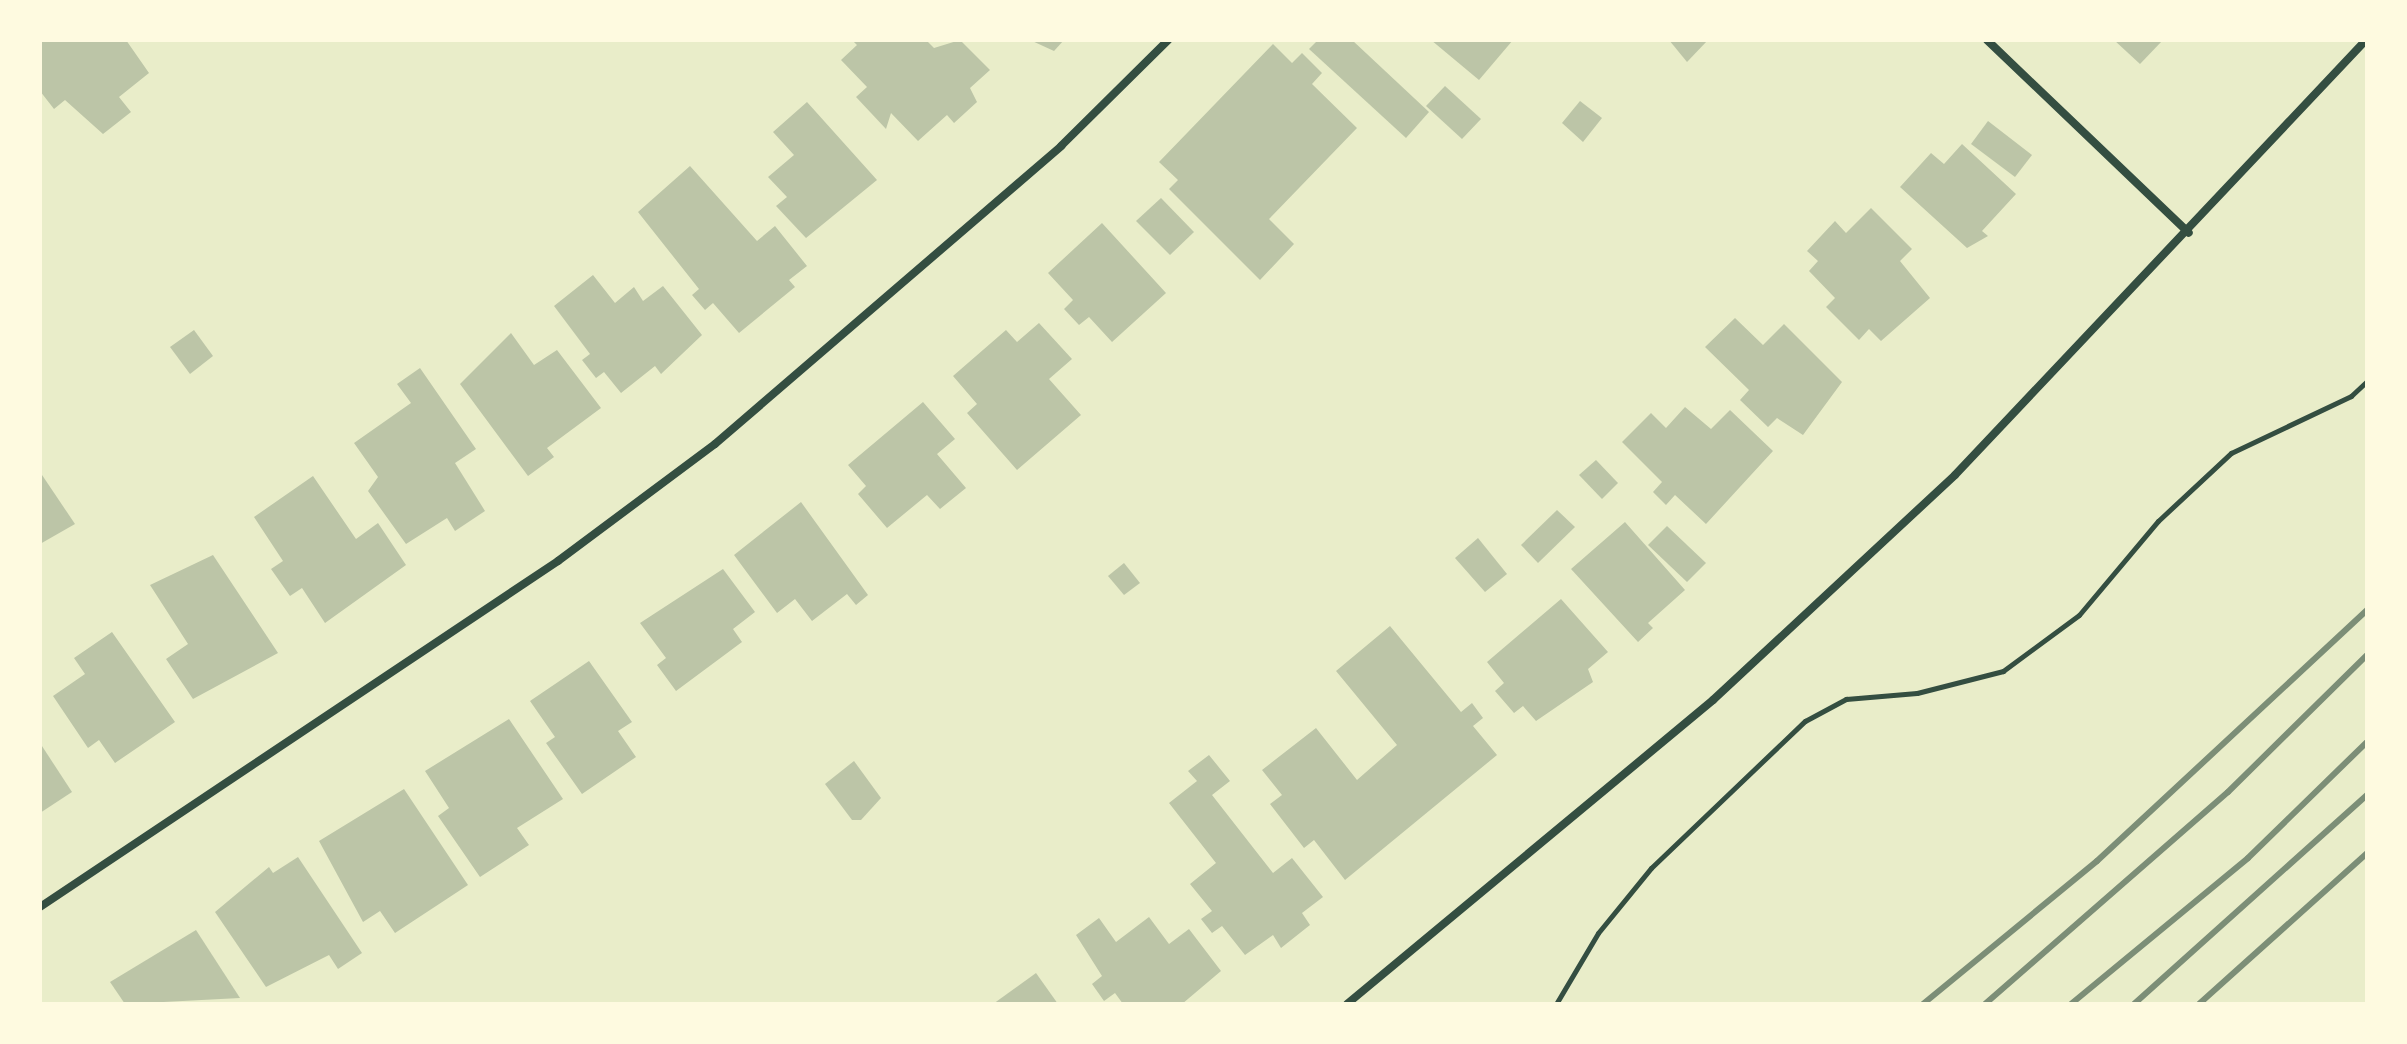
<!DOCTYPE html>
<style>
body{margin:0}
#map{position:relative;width:2407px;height:1044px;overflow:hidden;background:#e9edc9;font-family:"DejaVu Sans",sans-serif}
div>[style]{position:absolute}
.building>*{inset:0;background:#bcc5a7}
.path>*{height:5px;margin:-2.5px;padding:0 2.5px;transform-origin:2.5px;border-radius:2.5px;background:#344e41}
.minor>*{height:8px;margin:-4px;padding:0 4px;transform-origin:4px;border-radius:4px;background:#344e41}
.rail>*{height:6px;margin:-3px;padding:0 3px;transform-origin:3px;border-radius:3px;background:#7c8e77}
span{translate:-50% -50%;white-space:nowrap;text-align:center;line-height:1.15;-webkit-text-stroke:6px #fefae0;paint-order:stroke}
.frame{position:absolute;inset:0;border:42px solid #fefae0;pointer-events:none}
</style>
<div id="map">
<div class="building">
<i style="clip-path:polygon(40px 40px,126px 40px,149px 73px,119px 97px,131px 112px,103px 134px,65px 100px,54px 109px,40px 91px)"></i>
<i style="clip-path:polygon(852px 40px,926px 40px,934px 48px,960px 40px,990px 70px,970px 88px,977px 102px,954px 123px,947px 115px,918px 141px,891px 113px,886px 129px,856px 97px,867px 87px,841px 60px,857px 45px)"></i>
<i style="clip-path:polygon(1030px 40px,1064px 40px,1054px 51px)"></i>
<i style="clip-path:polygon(1318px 40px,1352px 40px,1429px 112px,1406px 138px,1309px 49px)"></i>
<i style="clip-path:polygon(1431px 40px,1513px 40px,1479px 80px)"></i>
<i style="clip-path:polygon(1669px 40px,1708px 40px,1687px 62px)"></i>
<i style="clip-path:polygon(2114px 40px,2163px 40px,2140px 64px)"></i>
<i style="clip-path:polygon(1273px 44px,1292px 63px,1302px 53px,1322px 73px,1312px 84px,1357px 128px,1269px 219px,1294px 244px,1260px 280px,1169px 189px,1178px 180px,1159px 162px)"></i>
<i style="clip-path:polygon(1445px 86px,1481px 119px,1462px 139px,1426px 106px)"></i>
<i style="clip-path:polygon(1580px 101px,1602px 118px,1583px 142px,1562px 123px)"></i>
<i style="clip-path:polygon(807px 102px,877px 180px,806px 238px,776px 206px,787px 197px,768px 177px,794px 155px,773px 132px)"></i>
<i style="clip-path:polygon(1988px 121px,2032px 155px,2015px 177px,1971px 144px)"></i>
<i style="clip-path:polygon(1962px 144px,2016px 194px,1982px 231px,1988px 236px,1967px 248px,1900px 187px,1931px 153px,1944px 164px)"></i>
<i style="clip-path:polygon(690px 166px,757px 241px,775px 226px,807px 266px,789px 280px,795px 287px,739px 333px,713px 303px,705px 310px,692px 295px,699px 289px,638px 212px)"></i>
<i style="clip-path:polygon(1161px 198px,1194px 232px,1170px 255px,1136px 221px)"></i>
<i style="clip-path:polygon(1871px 208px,1912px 249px,1900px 261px,1930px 298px,1881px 341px,1869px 329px,1859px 340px,1826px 307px,1835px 298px,1809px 271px,1818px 261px,1807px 251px,1835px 221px,1846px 233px)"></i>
<i style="clip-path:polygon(1102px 223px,1166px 293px,1112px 342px,1089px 317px,1079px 325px,1064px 309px,1073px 300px,1048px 273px)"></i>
<i style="clip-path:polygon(593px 275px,615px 303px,634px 287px,643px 301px,663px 286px,702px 335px,661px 374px,655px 366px,621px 393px,604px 372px,596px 378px,582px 360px,590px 354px,554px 306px)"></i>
<i style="clip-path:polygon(1735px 318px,1763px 345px,1784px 324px,1842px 382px,1803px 435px,1777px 418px,1768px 427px,1740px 400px,1749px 390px,1705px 347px)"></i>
<i style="clip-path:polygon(1039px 323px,1072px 359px,1049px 379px,1081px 415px,1017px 470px,967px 413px,977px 404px,953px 376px,1006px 330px,1017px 342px)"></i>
<i style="clip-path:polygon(194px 330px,213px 356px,190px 374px,170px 347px)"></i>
<i style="clip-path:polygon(511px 333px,534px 365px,557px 350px,601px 408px,547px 448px,554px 457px,528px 476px,460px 384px)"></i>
<i style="clip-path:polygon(420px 368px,476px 449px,455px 463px,485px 511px,455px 531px,447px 518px,406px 544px,368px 491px,378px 477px,354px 443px,411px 403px,397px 384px)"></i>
<i style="clip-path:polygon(923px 402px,955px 439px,937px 454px,966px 488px,940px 509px,927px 495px,887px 528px,858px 494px,866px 486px,848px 465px)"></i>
<i style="clip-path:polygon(1685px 407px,1711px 429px,1730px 410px,1773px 451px,1706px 524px,1675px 495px,1666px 505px,1653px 492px,1662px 482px,1622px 442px,1651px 413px,1666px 428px)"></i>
<i style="clip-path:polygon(1596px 460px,1618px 483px,1602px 499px,1579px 475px)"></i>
<i style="clip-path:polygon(40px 472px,75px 524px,40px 544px)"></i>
<i style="clip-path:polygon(313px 476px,356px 539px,378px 523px,406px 565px,325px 623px,302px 588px,290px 596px,271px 569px,283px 561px,254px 517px)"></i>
<i style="clip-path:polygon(801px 502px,868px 595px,856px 605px,847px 594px,812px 621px,795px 599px,777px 613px,734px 555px)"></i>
<i style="clip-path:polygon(1557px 510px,1575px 527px,1538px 563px,1521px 545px)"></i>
<i style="clip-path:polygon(1625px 522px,1685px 590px,1648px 623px,1653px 628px,1638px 642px,1571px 569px)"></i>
<i style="clip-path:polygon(1667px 526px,1706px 563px,1687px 582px,1648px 545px)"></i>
<i style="clip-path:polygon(1478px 538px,1507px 574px,1485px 592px,1455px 558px)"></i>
<i style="clip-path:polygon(213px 555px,278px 653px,193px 699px,166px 659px,188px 644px,150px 585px)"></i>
<i style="clip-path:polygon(1124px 563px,1140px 583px,1124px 595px,1108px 576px)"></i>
<i style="clip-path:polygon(723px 569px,755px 612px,733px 629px,742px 642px,676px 691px,657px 665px,666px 658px,640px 623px)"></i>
<i style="clip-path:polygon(1561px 599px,1608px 652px,1588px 669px,1593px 682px,1536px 721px,1523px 706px,1514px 713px,1495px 691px,1504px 683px,1487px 662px)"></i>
<i style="clip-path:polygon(1390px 626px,1461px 712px,1472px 703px,1483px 718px,1473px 726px,1497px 755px,1345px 880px,1314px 840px,1304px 848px,1270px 804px,1282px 795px,1262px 770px,1316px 728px,1357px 780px,1397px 745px,1336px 671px)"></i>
<i style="clip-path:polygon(112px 632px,175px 722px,115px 763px,99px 740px,88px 748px,53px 696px,85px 674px,74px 658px)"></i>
<i style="clip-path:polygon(589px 661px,632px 722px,618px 731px,636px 757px,582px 794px,546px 743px,555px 737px,530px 701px)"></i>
<i style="clip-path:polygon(509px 719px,563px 799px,517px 828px,529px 845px,480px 877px,438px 816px,449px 808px,425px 771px)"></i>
<i style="clip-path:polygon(40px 743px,72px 792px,40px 813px)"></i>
<i style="clip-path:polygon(1209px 755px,1230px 781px,1212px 795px,1273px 873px,1292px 858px,1323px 897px,1302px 913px,1310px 925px,1281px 948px,1273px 935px,1245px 955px,1222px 926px,1212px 933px,1201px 919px,1212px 911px,1190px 884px,1216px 863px,1169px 803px,1197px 781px,1188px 771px)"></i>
<i style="clip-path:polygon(854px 761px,881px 798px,861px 820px,852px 820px,825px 784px)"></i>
<i style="clip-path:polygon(404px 789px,468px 885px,395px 933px,380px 911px,363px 922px,319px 841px)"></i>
<i style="clip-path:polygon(298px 857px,362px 953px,338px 969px,329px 955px,266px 987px,215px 912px,269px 867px,273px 873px)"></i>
<i style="clip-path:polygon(1149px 917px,1169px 944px,1189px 929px,1221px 971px,1182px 1004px,1123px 1004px,1115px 993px,1104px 1001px,1092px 984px,1102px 976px,1076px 935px,1099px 918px,1116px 942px)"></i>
<i style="clip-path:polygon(196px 930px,240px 998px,125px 1004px,110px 982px)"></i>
<i style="clip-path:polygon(1036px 973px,1058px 1004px,993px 1004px)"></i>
</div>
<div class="path">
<i style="left:1556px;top:1004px;width:82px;rotate:-59.4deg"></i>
<i style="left:1598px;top:933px;width:84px;rotate:-50.8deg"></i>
<i style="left:1651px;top:868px;width:213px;rotate:-43.7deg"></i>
<i style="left:1805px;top:721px;width:47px;rotate:-28.2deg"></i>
<i style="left:1846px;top:699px;width:71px;rotate:-4.8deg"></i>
<i style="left:1917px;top:693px;width:89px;rotate:-14.3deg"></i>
<i style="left:2003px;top:671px;width:94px;rotate:-36.4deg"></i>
<i style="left:2079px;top:615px;width:123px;rotate:-50deg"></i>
<i style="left:2158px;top:521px;width:100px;rotate:-43deg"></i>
<i style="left:2231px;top:453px;width:133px;rotate:-25.4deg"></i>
<i style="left:2351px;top:396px;width:22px;rotate:-43deg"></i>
</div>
<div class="minor">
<i style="left:1987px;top:40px;width:279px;rotate:43.7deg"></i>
<i style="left:40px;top:907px;width:623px;rotate:-33.74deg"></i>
<i style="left:558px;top:561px;width:196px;rotate:-36.7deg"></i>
<i style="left:715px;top:444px;width:457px;rotate:-40.7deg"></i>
<i style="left:1061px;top:146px;width:151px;rotate:-44.7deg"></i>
<i style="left:1347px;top:1004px;width:476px;rotate:-39.7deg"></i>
<i style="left:1713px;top:700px;width:330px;rotate:-42.9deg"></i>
<i style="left:1955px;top:475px;width:598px;rotate:-46.62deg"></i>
</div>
<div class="rail">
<i style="left:1923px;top:1004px;width:225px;rotate:-39.4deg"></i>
<i style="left:2097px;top:861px;width:369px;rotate:-42.9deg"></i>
<i style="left:1985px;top:1004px;width:322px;rotate:-41.1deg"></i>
<i style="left:2228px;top:792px;width:195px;rotate:-44.6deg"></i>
<i style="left:2071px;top:1004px;width:229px;rotate:-39.5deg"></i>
<i style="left:2248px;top:858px;width:166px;rotate:-44.3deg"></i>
<i style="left:2134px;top:1004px;width:313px;rotate:-41.9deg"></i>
<i style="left:2199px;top:1004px;width:226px;rotate:-41.9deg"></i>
</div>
<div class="frame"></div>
</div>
